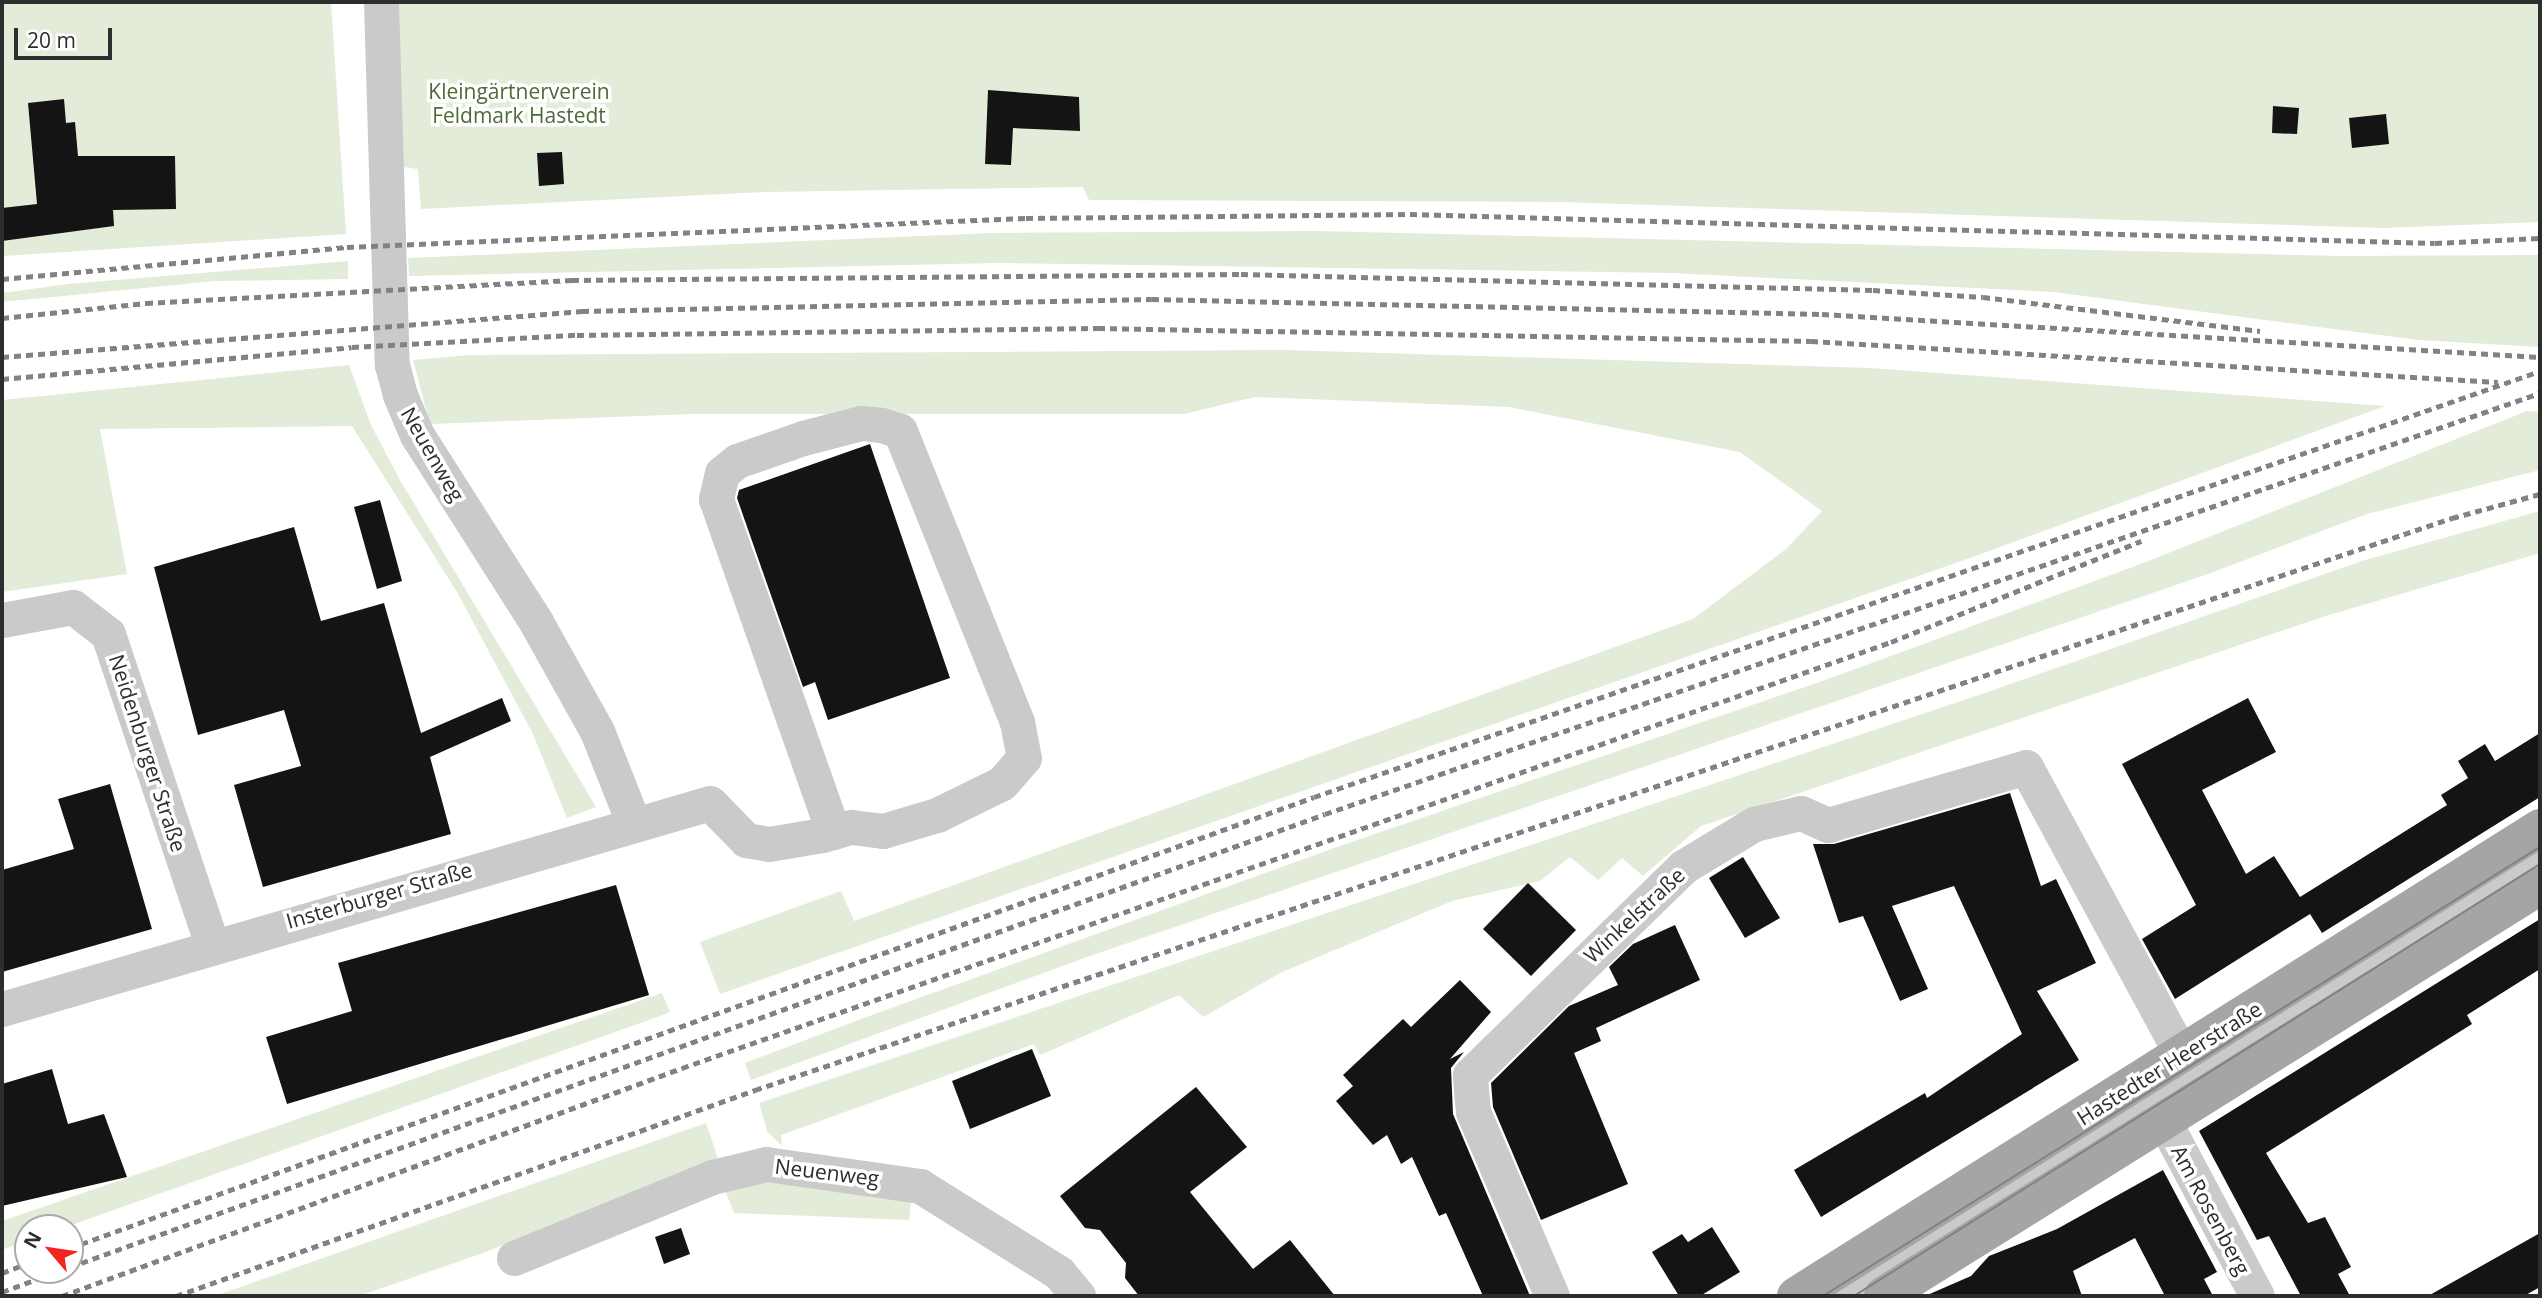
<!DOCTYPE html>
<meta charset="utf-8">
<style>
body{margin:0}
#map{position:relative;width:2542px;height:1298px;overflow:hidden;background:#fff;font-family:"Open Sans",sans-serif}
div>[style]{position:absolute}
.green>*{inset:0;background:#e2ecd9}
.building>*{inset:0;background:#141414}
.minor>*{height:35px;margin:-17.5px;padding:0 17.5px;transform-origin:17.5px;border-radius:17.5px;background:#cacaca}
.major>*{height:38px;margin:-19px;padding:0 19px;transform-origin:19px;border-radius:19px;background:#a5a5a5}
.tram>*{height:2px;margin:-1px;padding:0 1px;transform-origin:1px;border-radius:1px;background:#828282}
.rail>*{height:5px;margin-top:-2.5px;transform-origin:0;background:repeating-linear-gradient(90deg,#828282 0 7px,transparent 0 12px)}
span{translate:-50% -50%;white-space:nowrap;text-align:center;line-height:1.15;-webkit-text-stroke:7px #fff;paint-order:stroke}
.park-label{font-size:21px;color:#4b6c37}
.street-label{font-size:21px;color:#2d2d2d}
.frame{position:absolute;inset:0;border:4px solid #2d2d2d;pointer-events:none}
.north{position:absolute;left:14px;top:1214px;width:70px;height:70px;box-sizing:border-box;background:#fff;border:2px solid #ababab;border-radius:50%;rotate:299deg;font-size:19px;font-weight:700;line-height:28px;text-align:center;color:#2d2d2d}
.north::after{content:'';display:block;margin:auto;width:24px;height:32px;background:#f32521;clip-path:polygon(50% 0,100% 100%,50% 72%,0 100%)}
.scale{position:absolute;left:14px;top:28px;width:98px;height:32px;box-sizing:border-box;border:4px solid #2d2d2d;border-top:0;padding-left:9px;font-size:21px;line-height:24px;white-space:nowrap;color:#2d2d2d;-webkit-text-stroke:5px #fff;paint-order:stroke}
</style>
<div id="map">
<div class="green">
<i style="clip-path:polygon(2px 2px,331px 2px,346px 234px,2px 256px)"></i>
<i style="clip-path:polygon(390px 2px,2540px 2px,2540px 222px,2384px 228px,1560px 202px,1089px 200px,1083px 187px,764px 192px,421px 209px,418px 169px,396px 166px)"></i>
<i style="clip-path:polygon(1318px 231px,2341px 256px,2540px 255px,2540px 347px,2418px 340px,2053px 292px,1672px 273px,996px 263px,409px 276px,408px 258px,993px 233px)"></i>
<i style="clip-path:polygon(348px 261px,348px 279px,215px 281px,2px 302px,2px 293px,68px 284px)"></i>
<i style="clip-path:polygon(1286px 350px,1870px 368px,2385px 406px,1970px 558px,720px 994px,700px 942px,841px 891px,854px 921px,1693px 619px,1786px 549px,1822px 511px,1740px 452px,1509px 407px,1255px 397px,1184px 414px,693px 414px,430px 424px,413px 360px,468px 355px)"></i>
<i style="clip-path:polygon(349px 365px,371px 425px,401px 482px,596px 807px,567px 818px,532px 732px,457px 592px,352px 426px,100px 429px,127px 574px,2px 592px,2px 400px)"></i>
<i style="clip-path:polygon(2527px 411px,2540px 412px,2540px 470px,2367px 514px,2208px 574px,1087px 957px,751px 1080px,745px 1063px,861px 1019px,1337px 847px,1831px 678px,2138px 565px)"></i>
<i style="clip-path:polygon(2540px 511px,2540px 553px,2329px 615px,1701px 826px,1643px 876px,1622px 858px,1598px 880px,1570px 857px,1540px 881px,1452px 901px,1282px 972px,1203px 1017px,1179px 995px,1040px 1055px,1034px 1044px,781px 1135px,782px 1146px,767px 1131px,759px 1103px,1973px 697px,2365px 560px)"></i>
<i style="clip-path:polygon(662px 993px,670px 1012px,663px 1015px,63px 1228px,28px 1228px,28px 1240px,2px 1250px,2px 1221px)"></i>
<i style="clip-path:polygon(706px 1123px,719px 1162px,483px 1253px,359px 1296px,215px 1296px)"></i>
<i style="clip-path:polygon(746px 1177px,912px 1193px,909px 1220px,734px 1213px,722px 1183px)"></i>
</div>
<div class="building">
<i style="clip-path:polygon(988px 90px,1079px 97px,1080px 131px,1013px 128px,1011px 165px,985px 164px)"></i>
<i style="clip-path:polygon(64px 99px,66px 123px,75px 122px,78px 156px,175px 156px,176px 209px,113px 210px,114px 226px,2px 241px,2px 208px,37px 204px,28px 103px)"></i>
<i style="clip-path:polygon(2273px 106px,2299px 108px,2297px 134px,2272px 133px)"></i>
<i style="clip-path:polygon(2386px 114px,2389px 144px,2352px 148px,2349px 118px)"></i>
<i style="clip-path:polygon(562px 152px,564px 184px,539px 186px,537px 153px)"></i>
<i style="clip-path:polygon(870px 444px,950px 678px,828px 720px,815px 682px,803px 687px,737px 498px,739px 490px)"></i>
<i style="clip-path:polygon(380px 500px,402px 581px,377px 589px,354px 507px)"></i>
<i style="clip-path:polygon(294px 527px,321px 621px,384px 603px,421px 733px,502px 698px,511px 721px,430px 757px,451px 834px,263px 887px,234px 785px,301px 766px,284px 710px,198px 735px,154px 567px)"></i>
<i style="clip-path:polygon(2248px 698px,2276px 752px,2202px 790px,2246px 874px,2274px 856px,2300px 897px,2447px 805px,2441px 795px,2468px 778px,2458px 761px,2485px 744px,2495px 761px,2540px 733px,2540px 797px,2322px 933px,2310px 914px,2175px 999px,2142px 939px,2196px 905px,2122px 764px)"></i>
<i style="clip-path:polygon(110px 784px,152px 929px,2px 972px,2px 870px,74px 849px,58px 799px)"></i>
<i style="clip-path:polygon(2010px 793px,2041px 886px,2056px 879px,2096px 963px,2037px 991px,2079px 1060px,1821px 1217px,1794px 1170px,1925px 1093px,1927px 1098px,2022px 1034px,1954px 886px,1892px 906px,1928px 989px,1900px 1001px,1863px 916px,1839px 923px,1813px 844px,1834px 844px)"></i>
<i style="clip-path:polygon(1743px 857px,1780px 918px,1745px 938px,1709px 878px)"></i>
<i style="clip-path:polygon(1528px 883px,1576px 930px,1531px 976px,1483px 929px)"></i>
<i style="clip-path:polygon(616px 885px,649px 995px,287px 1104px,266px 1037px,352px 1011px,338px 963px)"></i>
<i style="clip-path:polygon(2540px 919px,2540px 969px,2467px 1015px,2472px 1024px,2266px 1153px,2308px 1223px,2325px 1217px,2351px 1267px,2338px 1274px,2350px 1296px,2301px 1296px,2269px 1236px,2257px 1240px,2199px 1131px)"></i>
<i style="clip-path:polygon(1675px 925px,1700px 980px,1596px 1028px,1601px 1041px,1574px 1053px,1628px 1184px,1541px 1220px,1493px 1107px,1491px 1083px,1569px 1006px,1618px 985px,1609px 967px,1633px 944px)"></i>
<i style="clip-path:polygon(1460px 980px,1491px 1012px,1450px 1059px,1464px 1052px,1451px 1068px,1453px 1114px,1530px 1296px,1483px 1296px,1446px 1213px,1439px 1216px,1412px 1157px,1401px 1164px,1387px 1135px,1373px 1145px,1336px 1101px,1353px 1086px,1343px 1075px,1403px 1019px,1411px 1027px)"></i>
<i style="clip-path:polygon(1032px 1049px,1051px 1096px,970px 1129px,952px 1081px)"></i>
<i style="clip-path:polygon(52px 1069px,68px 1124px,104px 1114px,127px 1177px,2px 1206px,2px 1084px)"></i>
<i style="clip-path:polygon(1196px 1087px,1247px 1147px,1190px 1192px,1253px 1269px,1290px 1240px,1335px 1296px,1139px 1296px,1125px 1278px,1126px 1263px,1100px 1230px,1085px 1228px,1060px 1196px)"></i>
<i style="clip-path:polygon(2163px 1170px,2217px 1272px,2204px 1279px,2213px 1296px,2165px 1296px,2135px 1238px,2073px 1271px,2082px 1296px,1925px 1296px,1971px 1276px,1989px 1256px,2057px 1229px)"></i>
<i style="clip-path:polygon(1712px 1227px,1740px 1272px,1700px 1296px,1679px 1296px,1652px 1252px,1682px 1234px,1688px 1242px)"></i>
<i style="clip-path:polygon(681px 1228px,690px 1254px,664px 1264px,655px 1237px)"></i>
<i style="clip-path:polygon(2540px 1233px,2540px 1287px,2524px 1296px,2428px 1296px)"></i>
</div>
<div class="minor">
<i style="left:381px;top:2px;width:363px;rotate:88.3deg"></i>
<i style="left:392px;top:365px;width:31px;rotate:75deg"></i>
<i style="left:400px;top:395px;width:43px;rotate:67deg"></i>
<i style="left:417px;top:435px;width:222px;rotate:57.5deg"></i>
<i style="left:536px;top:622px;width:125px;rotate:60.8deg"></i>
<i style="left:597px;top:731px;width:98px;rotate:68.4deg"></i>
<i style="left:2px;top:620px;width:72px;rotate:-10.4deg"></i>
<i style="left:73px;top:607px;width:44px;rotate:37.6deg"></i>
<i style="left:108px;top:634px;width:327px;rotate:71.5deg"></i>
<i style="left:2px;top:1009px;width:737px;rotate:-16.22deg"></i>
<i style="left:710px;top:803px;width:52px;rotate:45.8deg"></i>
<i style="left:746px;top:840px;width:23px;rotate:10deg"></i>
<i style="left:769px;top:844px;width:54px;rotate:-9.6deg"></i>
<i style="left:822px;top:835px;width:11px;rotate:-15deg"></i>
<i style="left:833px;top:832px;width:19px;rotate:-16deg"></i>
<i style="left:851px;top:827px;width:32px;rotate:7deg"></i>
<i style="left:883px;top:831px;width:56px;rotate:-16.5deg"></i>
<i style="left:937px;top:815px;width:72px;rotate:-26.2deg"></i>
<i style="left:1002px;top:783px;width:33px;rotate:-49deg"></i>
<i style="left:1024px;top:758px;width:37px;rotate:-101deg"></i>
<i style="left:1017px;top:722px;width:314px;rotate:-111.9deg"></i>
<i style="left:900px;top:431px;width:20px;rotate:-162deg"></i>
<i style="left:881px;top:425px;width:20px;rotate:-174deg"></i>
<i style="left:861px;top:423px;width:60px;rotate:165.5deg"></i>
<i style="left:803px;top:438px;width:70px;rotate:160.8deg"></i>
<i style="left:737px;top:461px;width:19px;rotate:141deg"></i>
<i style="left:722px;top:473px;width:27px;rotate:103deg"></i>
<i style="left:716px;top:499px;width:353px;rotate:70.6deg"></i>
<i style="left:2165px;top:1123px;width:196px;rotate:62deg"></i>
<i style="left:514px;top:1258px;width:214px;rotate:-22.2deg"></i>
<i style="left:712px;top:1177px;width:56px;rotate:-13.5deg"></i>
<i style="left:766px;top:1164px;width:156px;rotate:8.1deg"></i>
<i style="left:920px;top:1186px;width:164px;rotate:32deg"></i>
<i style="left:1059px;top:1273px;width:30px;rotate:50deg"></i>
<i style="left:1552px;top:1296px;width:200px;rotate:-113.2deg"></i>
<i style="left:1473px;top:1112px;width:37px;rotate:-95deg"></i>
<i style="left:1470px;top:1075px;width:298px;rotate:-44.3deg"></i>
<i style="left:1683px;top:867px;width:83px;rotate:-31.2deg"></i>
<i style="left:1754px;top:824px;width:48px;rotate:-13.2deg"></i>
<i style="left:1801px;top:813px;width:30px;rotate:24deg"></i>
<i style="left:1828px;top:825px;width:206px;rotate:-16.3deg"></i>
<i style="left:2026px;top:767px;width:328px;rotate:61.6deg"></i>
<i style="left:1838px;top:1296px;width:828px;rotate:-32.02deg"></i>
</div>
<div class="major">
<i style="left:1796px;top:1296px;width:879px;rotate:-32.17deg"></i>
<i style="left:1883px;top:1296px;width:774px;rotate:-31.97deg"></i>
</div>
<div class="tram">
<i style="left:1823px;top:1296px;width:846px;rotate:-32.06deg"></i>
<i style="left:1854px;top:1296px;width:811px;rotate:-32.2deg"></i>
</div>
<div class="rail">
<i style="left:2px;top:279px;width:346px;rotate:-5.3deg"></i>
<i style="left:347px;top:247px;width:680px;rotate:-2.45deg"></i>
<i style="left:1026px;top:218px;width:384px;rotate:-0.6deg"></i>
<i style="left:1410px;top:214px;width:1025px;rotate:1.62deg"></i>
<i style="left:2435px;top:243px;width:105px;rotate:-2.7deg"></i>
<i style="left:2px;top:318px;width:145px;rotate:-5.9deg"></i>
<i style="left:146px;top:303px;width:427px;rotate:-3.1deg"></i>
<i style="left:572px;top:280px;width:669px;rotate:-0.51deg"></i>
<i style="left:1241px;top:274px;width:632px;rotate:1.45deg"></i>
<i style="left:1873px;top:290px;width:110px;rotate:3.6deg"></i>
<i style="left:1983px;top:297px;width:279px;rotate:7deg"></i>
<i style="left:2px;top:357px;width:582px;rotate:-4.53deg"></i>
<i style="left:582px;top:311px;width:570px;rotate:-1.21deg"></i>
<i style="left:1152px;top:299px;width:670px;rotate:1.28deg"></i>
<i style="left:1822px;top:314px;width:719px;rotate:3.43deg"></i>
<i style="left:2px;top:379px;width:351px;rotate:-5.2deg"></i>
<i style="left:352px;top:347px;width:225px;rotate:-3.1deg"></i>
<i style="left:577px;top:335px;width:521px;rotate:-0.77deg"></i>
<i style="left:1098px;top:328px;width:713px;rotate:1.04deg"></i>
<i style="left:1811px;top:341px;width:688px;rotate:3.42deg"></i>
<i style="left:70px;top:1248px;width:1323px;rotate:-19.93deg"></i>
<i style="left:1314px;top:797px;width:1298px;rotate:-19.16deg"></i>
<i style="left:70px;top:1267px;width:1334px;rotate:-19.85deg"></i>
<i style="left:1325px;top:814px;width:1286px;rotate:-19.11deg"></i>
<i style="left:2px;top:1273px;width:28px;rotate:-21deg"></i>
<i style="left:2px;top:1292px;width:63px;rotate:-20.4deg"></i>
<i style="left:62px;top:1296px;width:661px;rotate:-20.19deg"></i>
<i style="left:682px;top:1068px;width:1282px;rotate:-19.41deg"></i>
<i style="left:1891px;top:642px;width:270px;rotate:-22deg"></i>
<i style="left:176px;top:1296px;width:615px;rotate:-19.58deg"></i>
<i style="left:755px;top:1090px;width:1791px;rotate:-18.63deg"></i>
<i style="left:2452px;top:518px;width:91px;rotate:-15.3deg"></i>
</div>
<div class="park-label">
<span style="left:519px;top:103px">Kleingärtnerverein<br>Feldmark Hastedt</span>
</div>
<div class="street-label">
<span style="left:433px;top:454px;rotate:60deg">Neuenweg</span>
<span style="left:148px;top:753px;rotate:72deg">Neidenburger Straße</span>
<span style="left:379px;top:895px;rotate:-16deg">Insterburger Straße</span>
<span style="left:1634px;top:915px;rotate:-43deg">Winkelstraße</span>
<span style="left:2169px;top:1063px;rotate:-32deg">Hastedter Heerstraße</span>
<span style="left:827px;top:1172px;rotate:7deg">Neuenweg</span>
<span style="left:2211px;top:1210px;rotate:62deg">Am Rosenberg</span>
</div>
<div class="frame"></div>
<div class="north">N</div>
<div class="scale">20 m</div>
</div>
